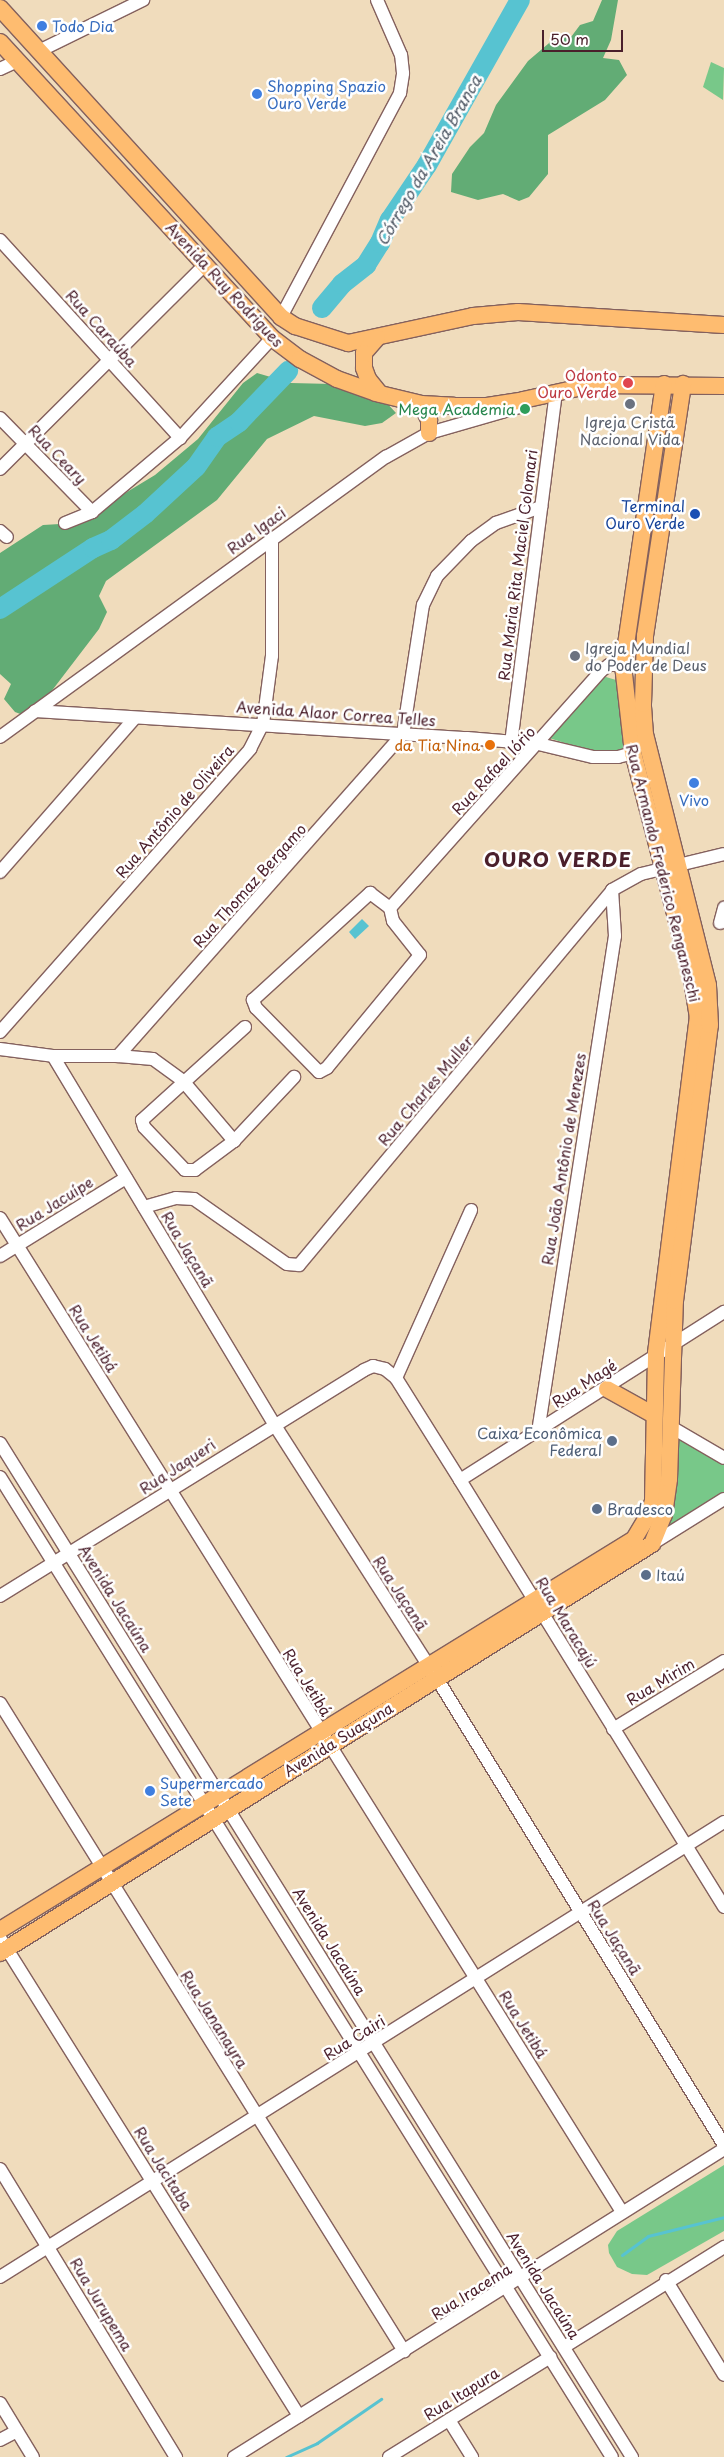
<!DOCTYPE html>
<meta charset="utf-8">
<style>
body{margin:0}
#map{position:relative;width:724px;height:2457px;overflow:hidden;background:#f0dcbc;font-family:"Playpen Sans",sans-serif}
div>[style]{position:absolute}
.green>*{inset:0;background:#78c889}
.forest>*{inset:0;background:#62ac75}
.water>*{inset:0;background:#57c3d1}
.stream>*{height:3px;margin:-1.5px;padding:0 1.5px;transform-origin:1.5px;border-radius:1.5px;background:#57c3d1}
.river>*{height:20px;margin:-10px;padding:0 10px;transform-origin:10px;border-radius:10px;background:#57c3d1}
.roads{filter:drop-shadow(1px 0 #84615e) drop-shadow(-1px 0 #84615e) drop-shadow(0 1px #84615e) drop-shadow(0 -1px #84615e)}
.minor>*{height:12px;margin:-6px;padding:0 6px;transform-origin:6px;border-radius:6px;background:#fff}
.major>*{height:16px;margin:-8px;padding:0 8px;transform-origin:8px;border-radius:8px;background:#febc70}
.dots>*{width:14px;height:14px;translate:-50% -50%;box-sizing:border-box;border:2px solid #fff;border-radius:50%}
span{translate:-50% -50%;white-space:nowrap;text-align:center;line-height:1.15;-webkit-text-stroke:5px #fff;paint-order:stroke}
.shop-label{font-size:15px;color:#366cbe}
.left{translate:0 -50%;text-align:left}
.street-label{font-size:15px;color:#4a1f2b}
.health-label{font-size:15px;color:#be3a42}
.right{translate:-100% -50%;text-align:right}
.leisure-label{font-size:15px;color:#27864d}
.worship-label{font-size:15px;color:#5b616d}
.transit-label{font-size:15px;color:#164399}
.food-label{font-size:15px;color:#c56008}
.service-label{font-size:15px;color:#4e5e75}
.water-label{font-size:16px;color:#4f5865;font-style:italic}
.district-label{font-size:20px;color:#4a1f2b;font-weight:700;letter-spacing:1px}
.scale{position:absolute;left:542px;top:30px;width:81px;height:22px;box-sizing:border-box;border:2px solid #4a1f2b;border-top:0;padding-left:6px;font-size:15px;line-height:18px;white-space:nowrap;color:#4a1f2b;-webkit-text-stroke:4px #fff;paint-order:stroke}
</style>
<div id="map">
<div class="green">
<i style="clip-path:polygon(711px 62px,724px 68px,723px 100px,703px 87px)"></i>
<i style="clip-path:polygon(606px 677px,616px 680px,628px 749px,617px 753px,593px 752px,549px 738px,597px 679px)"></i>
<i style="clip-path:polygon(676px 1436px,724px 1465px,724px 1495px,667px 1533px)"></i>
<i style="clip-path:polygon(724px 2165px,724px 2231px,647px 2275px,632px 2274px,617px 2267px,609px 2253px,608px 2245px,617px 2231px)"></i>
</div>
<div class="forest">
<i style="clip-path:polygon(602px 0,618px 0,611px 40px,603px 58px,619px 60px,627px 75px,605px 100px,548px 135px,548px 174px,529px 197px,519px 201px,503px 194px,478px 200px,451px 192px,452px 174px,470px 147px,484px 133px,496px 105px,528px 61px,555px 38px,571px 37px,580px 25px,593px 21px)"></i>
<i style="clip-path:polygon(257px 373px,291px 383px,332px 384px,384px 400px,396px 413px,382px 423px,365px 426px,314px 416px,267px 439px,217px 500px,106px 581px,99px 596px,107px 612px,99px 629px,31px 718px,15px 712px,4px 699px,11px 684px,0 674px,0 553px,43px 525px,60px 524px,94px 512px,155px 475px,198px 439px,243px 383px)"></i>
</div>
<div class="water">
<i style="clip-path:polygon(362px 919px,369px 926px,355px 939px,349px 932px)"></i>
</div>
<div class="stream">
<i style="left:622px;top:2255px;width:32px;rotate:-36deg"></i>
<i style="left:648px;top:2236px;width:78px;rotate:-14deg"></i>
<i style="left:286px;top:2457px;width:34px;rotate:-24deg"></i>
<i style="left:317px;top:2443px;width:78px;rotate:-34.5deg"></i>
</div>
<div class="river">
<i style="left:322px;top:308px;width:31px;rotate:-50deg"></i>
<i style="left:342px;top:284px;width:31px;rotate:-38deg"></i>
<i style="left:366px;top:265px;width:26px;rotate:-58deg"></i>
<i style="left:380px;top:243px;width:25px;rotate:-67deg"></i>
<i style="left:390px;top:220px;width:66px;rotate:-56.1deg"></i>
<i style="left:427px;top:165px;width:189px;rotate:-60.6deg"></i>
<i style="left:0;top:609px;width:111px;rotate:-33.3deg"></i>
<i style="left:93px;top:548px;width:20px;rotate:-24deg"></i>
<i style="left:111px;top:540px;width:43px;rotate:-37.4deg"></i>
<i style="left:145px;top:514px;width:69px;rotate:-42.7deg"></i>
<i style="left:196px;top:467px;width:37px;rotate:-55deg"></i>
<i style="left:217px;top:437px;width:27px;rotate:-34deg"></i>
<i style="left:239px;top:422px;width:71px;rotate:-46.1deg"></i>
</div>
<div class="roads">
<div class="minor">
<i style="left:39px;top:51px;width:116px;rotate:-26.1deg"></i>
<i style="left:0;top:69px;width:19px;rotate:-25deg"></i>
<i style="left:0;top:240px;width:268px;rotate:47.7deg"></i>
<i style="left:281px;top:317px;width:254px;rotate:-62deg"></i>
<i style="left:400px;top:93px;width:20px;rotate:-81deg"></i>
<i style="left:403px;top:73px;width:18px;rotate:-96deg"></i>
<i style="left:401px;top:55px;width:60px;rotate:-113.6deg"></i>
<i style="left:0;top:418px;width:132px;rotate:45.6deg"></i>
<i style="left:0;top:469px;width:291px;rotate:-44.9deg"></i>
<i style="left:65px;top:523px;width:29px;rotate:-22deg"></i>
<i style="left:92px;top:512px;width:115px;rotate:-40.1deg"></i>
<i style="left:180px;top:438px;width:136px;rotate:-47.4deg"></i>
<i style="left:0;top:531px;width:9px;rotate:41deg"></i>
<i style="left:35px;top:711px;width:433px;rotate:3.6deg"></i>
<i style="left:467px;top:738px;width:72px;rotate:4.8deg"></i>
<i style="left:539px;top:744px;width:56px;rotate:13.5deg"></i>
<i style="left:593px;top:757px;width:25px"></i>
<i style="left:618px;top:757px;width:16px;rotate:-15deg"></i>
<i style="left:403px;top:734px;width:131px;rotate:-81.2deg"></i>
<i style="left:423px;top:605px;width:32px;rotate:-64deg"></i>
<i style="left:437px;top:576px;width:49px;rotate:-45.8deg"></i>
<i style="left:471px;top:541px;width:31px;rotate:-36deg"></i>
<i style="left:496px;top:523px;width:48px;rotate:-19.6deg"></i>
<i style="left:0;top:737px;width:477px;rotate:-36deg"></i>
<i style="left:386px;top:457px;width:49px;rotate:-29.2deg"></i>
<i style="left:429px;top:433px;width:98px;rotate:-16deg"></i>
<i style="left:511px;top:743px;width:354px;rotate:-82.7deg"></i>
<i style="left:0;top:872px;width:203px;rotate:-48.8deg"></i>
<i style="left:370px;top:893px;width:25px;rotate:37deg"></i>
<i style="left:390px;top:908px;width:13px;rotate:77deg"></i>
<i style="left:393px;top:921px;width:43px;rotate:51.5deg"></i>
<i style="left:420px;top:955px;width:146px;rotate:129.5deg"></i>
<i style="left:327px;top:1068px;width:9px;rotate:153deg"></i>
<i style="left:319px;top:1072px;width:90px;rotate:-134.5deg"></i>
<i style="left:256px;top:1008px;width:9px;rotate:-111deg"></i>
<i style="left:253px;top:1000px;width:159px;rotate:-42.4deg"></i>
<i style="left:390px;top:908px;width:317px;rotate:-48.3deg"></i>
<i style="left:601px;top:671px;width:10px;rotate:-37deg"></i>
<i style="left:609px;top:665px;width:14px"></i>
<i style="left:720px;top:923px;width:16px;rotate:-75deg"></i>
<i style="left:245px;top:1027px;width:139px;rotate:137.9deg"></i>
<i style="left:142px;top:1120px;width:7px;rotate:74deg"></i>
<i style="left:144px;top:1127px;width:59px;rotate:46.4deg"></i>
<i style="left:185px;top:1170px;width:10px"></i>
<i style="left:195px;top:1170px;width:49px;rotate:-36.6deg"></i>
<i style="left:234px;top:1141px;width:88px;rotate:-46.8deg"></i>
<i style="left:0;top:1032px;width:378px;rotate:-48.5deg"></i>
<i style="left:250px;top:749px;width:28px;rotate:-63deg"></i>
<i style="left:263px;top:724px;width:69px;rotate:-82.5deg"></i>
<i style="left:272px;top:656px;width:118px;rotate:-90deg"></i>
<i style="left:0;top:1049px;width:53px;rotate:7.5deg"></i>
<i style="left:53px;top:1056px;width:65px"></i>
<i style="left:118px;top:1056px;width:35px;rotate:5deg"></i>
<i style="left:153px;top:1059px;width:37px;rotate:36deg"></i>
<i style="left:183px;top:1081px;width:79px;rotate:49.6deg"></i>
<i style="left:53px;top:1056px;width:429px;rotate:59deg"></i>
<i style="left:274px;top:1424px;width:300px;rotate:57.4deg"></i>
<i style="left:436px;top:1677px;width:550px;rotate:58.39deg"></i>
<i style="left:118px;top:1056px;width:430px;rotate:-48.5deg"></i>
<i style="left:144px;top:1207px;width:33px;rotate:-16deg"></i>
<i style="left:176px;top:1198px;width:18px;rotate:3deg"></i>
<i style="left:194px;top:1199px;width:113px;rotate:35deg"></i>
<i style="left:287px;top:1264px;width:12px;rotate:5deg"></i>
<i style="left:299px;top:1265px;width:488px;rotate:-50.1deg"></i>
<i style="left:612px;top:890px;width:33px;rotate:-29deg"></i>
<i style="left:641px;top:874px;width:85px;rotate:-13.5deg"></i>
<i style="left:0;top:1218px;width:1173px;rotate:57.96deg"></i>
<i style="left:0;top:1256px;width:148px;rotate:-31.8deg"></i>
<i style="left:396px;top:1378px;width:184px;rotate:-65.9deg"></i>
<i style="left:671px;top:1427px;width:61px;rotate:30.3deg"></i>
<i style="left:538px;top:1432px;width:502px;rotate:-81.18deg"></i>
<i style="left:615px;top:936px;width:46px;rotate:-93.7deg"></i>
<i style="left:0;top:1443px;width:1195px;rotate:58.07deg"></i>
<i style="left:0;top:1477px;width:1155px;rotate:58.02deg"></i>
<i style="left:460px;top:1480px;width:313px;rotate:-32.5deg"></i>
<i style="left:652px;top:1544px;width:85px;rotate:-32deg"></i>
<i style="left:0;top:1596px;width:428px;rotate:-31.8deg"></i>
<i style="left:364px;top:1370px;width:10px;rotate:-24deg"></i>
<i style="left:373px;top:1366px;width:12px;rotate:14deg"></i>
<i style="left:385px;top:1369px;width:14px;rotate:39deg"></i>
<i style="left:396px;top:1378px;width:120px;rotate:57.9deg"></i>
<i style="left:460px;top:1480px;width:502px;rotate:58.27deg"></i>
<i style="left:0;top:1703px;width:764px;rotate:58.06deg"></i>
<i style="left:613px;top:1729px;width:130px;rotate:-31.5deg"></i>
<i style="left:0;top:1938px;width:564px;rotate:57.97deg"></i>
<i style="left:0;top:2169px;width:338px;rotate:58.6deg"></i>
<i style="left:0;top:2277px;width:855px;rotate:-32.15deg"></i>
<i style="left:666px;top:2280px;width:111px;rotate:58.6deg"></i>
<i style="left:564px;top:2347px;width:189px;rotate:-32deg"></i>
<i style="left:0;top:2403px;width:63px;rotate:58.6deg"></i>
<i style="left:449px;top:2420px;width:44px;rotate:58.1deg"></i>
<i style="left:0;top:2440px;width:19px;rotate:-28deg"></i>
<i style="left:234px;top:2457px;width:579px;rotate:-32.15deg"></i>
<i style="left:389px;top:2457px;width:190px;rotate:-31.8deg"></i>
</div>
<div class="major">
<i style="left:0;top:8px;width:418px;rotate:47.7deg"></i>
<i style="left:281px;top:317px;width:17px;rotate:33deg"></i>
<i style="left:295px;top:326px;width:56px;rotate:17.8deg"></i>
<i style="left:348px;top:343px;width:128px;rotate:-12.2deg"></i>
<i style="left:473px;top:316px;width:45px;rotate:-5.1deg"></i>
<i style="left:518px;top:312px;width:206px;rotate:3.6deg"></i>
<i style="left:0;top:42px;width:402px;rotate:47.4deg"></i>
<i style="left:272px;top:338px;width:35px;rotate:37deg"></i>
<i style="left:300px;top:359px;width:42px;rotate:28.4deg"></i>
<i style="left:337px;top:379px;width:41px;rotate:19.7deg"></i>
<i style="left:376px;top:393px;width:46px;rotate:13.7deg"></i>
<i style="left:421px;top:404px;width:33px;rotate:3deg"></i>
<i style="left:454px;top:406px;width:33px"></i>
<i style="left:487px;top:406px;width:36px;rotate:-9deg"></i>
<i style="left:523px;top:400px;width:70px;rotate:-12.4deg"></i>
<i style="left:591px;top:385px;width:133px;rotate:0.4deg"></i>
<i style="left:377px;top:338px;width:20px;rotate:131deg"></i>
<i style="left:364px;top:353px;width:15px;rotate:90deg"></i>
<i style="left:364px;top:368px;width:12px;rotate:70deg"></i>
<i style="left:368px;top:379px;width:19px;rotate:51deg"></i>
<i style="left:421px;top:404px;width:18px;rotate:63deg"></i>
<i style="left:429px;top:420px;width:13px;rotate:90deg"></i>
<i style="left:607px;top:1389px;width:54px;rotate:29deg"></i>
<i style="left:0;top:1930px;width:745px;rotate:-31.66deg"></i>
<i style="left:634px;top:1539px;width:29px;rotate:-59deg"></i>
<i style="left:649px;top:1514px;width:14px;rotate:-73deg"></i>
<i style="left:653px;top:1501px;width:148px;rotate:-88.8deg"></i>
<i style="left:656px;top:1353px;width:338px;rotate:-82.9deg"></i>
<i style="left:698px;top:1018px;width:39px;rotate:-99deg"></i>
<i style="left:692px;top:979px;width:234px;rotate:-104.6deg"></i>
<i style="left:633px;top:753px;width:89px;rotate:-96.5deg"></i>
<i style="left:623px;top:665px;width:284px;rotate:-81.7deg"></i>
<i style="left:0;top:1953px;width:770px;rotate:-32.1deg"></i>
<i style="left:652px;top:1544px;width:31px;rotate:-68deg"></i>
<i style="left:664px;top:1515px;width:36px;rotate:-82deg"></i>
<i style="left:669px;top:1479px;width:178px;rotate:-88.1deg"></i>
<i style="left:675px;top:1301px;width:278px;rotate:-82.8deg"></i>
<i style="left:710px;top:1025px;width:40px;rotate:-92.9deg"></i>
<i style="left:708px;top:985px;width:258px;rotate:-104.1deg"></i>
<i style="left:645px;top:735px;width:31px;rotate:-94deg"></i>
<i style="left:643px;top:704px;width:68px;rotate:-88.3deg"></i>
<i style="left:645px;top:636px;width:255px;rotate:-81.4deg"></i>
</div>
</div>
<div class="dots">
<i style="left:42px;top:26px;background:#3f7fe0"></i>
<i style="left:257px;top:94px;background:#3f7fe0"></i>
<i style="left:628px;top:383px;background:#e0444e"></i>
<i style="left:630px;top:404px;background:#6b7280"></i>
<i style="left:525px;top:409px;background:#2e9e5b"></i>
<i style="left:695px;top:514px;background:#1a4fb4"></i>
<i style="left:575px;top:656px;background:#6b7280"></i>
<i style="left:490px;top:745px;background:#e8710a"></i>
<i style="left:694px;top:783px;background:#3f7fe0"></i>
<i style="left:612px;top:1441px;background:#5c6f8a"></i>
<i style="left:597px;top:1509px;background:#5c6f8a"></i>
<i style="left:646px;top:1575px;background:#5c6f8a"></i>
<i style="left:150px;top:1791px;background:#3f7fe0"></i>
</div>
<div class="shop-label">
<span class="left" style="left:52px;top:26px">Todo Dia</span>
<span class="left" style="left:267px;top:94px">Shopping Spazio<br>Ouro Verde</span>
<span style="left:694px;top:800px">Vivo</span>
<span class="left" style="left:160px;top:1791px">Supermercado<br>Sete</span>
</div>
<div class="street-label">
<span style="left:225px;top:284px;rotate:47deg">Avenida Ruy Rodrigues</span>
<span style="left:102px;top:328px;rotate:48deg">Rua Caraúba</span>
<span style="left:58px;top:454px;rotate:46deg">Rua Ceary</span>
<span style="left:256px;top:530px;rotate:-36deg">Rua Igaci</span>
<span style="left:517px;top:565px;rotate:-83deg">Rua Maria Rita Maciel Colomari</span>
<span style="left:336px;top:713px;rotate:4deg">Avenida Alaor Correa Telles</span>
<span style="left:493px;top:770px;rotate:-47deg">Rua Rafael Iório</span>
<span style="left:174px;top:811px;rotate:-49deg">Rua Antônio de Oliveira</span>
<span style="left:664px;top:873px;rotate:76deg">Rua Armando Frederico Renganeschi</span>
<span style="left:249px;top:885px;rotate:-48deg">Rua Thomaz Bergamo</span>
<span style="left:425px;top:1090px;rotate:-50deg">Rua Charles Muller</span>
<span style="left:563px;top:1159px;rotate:-81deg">Rua João Antônio de Menezes</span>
<span style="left:54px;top:1203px;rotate:-32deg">Rua Jacuípe</span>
<span style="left:188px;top:1249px;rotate:59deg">Rua Jaçanã</span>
<span style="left:94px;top:1338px;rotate:58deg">Rua Jetibá</span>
<span style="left:584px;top:1383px;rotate:-33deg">Rua Magé</span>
<span style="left:177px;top:1466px;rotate:-33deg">Rua Jaqueri</span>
<span style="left:401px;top:1593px;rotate:57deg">Rua Jaçanã</span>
<span style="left:116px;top:1598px;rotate:58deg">Avenida Jacaúna</span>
<span style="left:567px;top:1622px;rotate:59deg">Rua Maracajú</span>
<span style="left:660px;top:1681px;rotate:-31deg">Rua Mirim</span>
<span style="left:308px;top:1682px;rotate:58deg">Rua Jetibá</span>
<span style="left:338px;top:1739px;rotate:-32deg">Avenida Suaçuna</span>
<span style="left:615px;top:1937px;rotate:58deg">Rua Jaçanã</span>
<span style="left:330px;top:1941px;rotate:58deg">Avenida Jacaúna</span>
<span style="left:215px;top:2019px;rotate:58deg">Rua Jananayra</span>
<span style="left:524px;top:2024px;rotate:58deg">Rua Jetibá</span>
<span style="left:354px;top:2037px;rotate:-32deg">Rua Cairi</span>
<span style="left:164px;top:2168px;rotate:58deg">Rua Jacitaba</span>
<span style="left:544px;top:2285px;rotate:58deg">Avenida Jacaúna</span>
<span style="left:471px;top:2291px;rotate:-32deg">Rua Iracema</span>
<span style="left:102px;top:2304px;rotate:59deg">Rua Jurupema</span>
<span style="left:461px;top:2393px;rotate:-32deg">Rua Itapura</span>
</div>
<div class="health-label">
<span class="right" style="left:617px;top:383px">Odonto<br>Ouro Verde</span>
</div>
<div class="leisure-label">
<span class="right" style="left:515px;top:409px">Mega Academia</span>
</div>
<div class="worship-label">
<span style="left:630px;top:430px">Igreja Cristã<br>Nacional Vida</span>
<span class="left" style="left:585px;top:656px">Igreja Mundial<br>do Poder de Deus</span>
</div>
<div class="transit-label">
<span class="right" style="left:685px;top:514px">Terminal<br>Ouro Verde</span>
</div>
<div class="food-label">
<span class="right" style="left:480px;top:745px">da Tia Nina</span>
</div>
<div class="service-label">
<span class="right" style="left:602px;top:1441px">Caixa Econômica<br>Federal</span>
<span class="left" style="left:607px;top:1509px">Bradesco</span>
<span class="left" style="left:656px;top:1575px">Itaú</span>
</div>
<div class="water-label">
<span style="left:428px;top:160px;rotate:-60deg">Córrego da Areia Branca</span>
</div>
<div class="district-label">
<span style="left:558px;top:859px">OURO VERDE</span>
</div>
<div class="scale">50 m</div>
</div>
